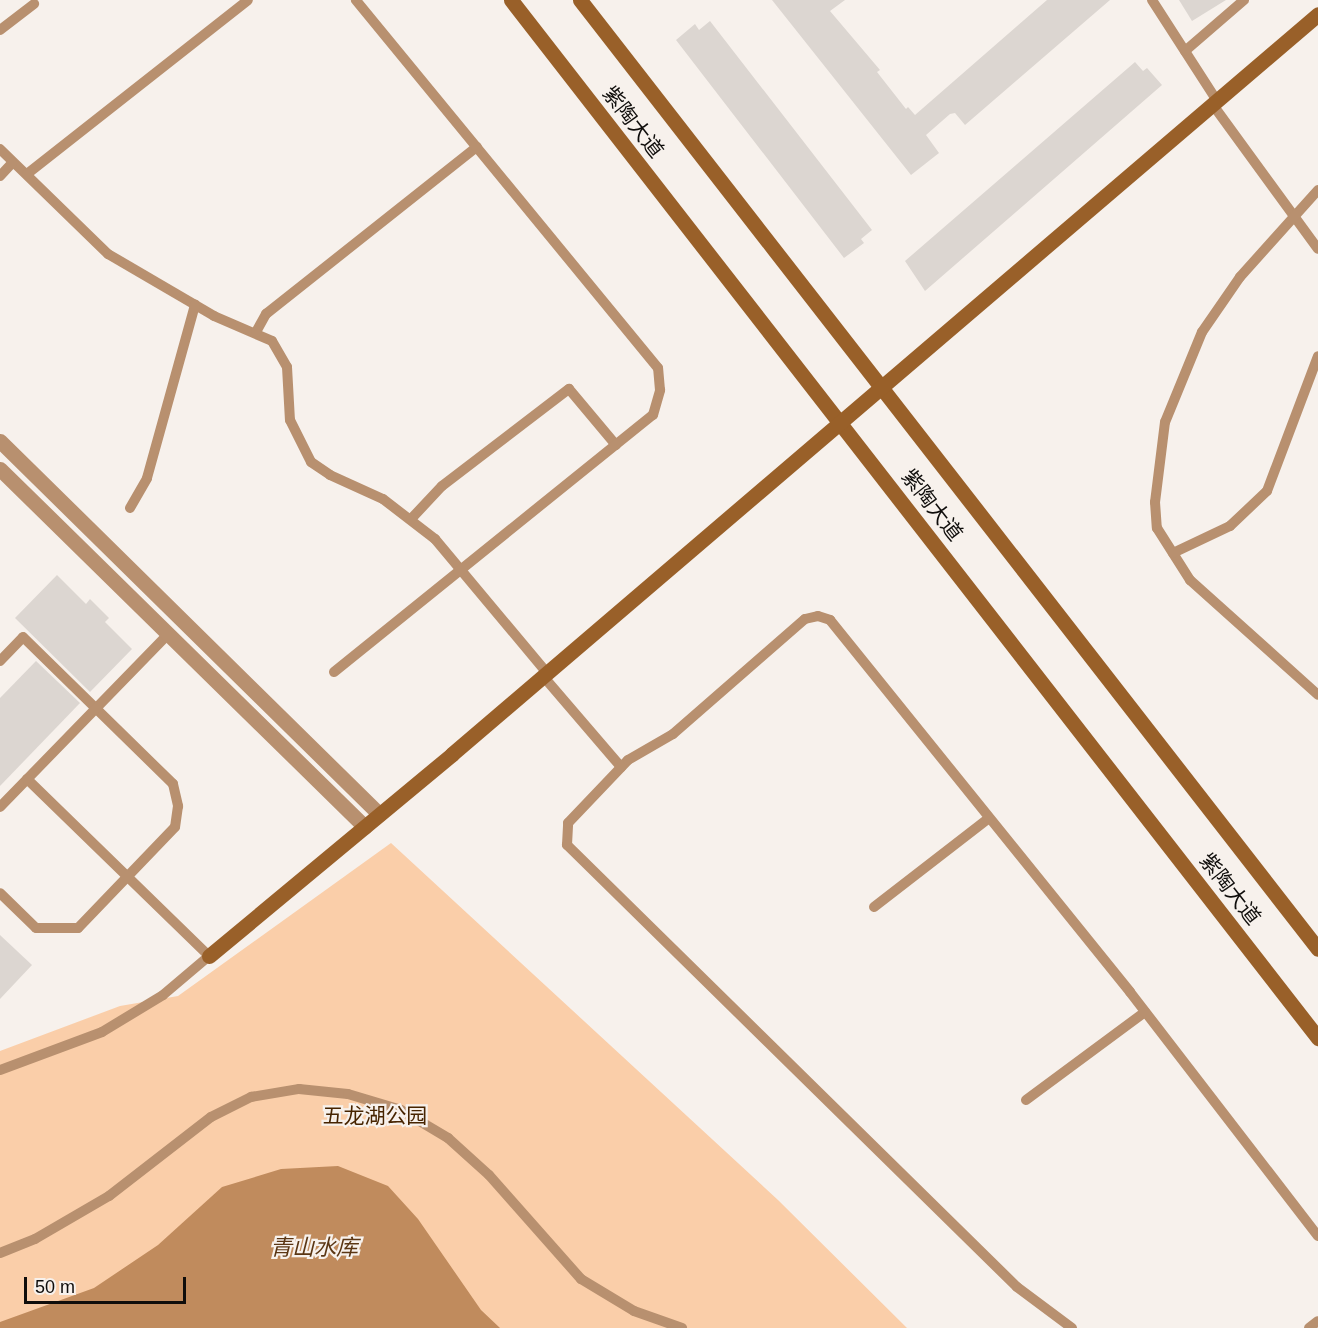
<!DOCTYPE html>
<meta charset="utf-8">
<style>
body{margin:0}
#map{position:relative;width:1318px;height:1328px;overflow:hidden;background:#f7f1ec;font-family:Helvetica,"Noto Sans SC",sans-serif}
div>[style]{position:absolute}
.green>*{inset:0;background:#facea9}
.water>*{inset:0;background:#c08b5d}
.building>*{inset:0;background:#dcd6d1}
.lane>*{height:10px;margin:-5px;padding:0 5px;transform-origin:5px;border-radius:5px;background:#b8906f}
.street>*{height:15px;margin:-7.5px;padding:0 7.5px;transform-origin:7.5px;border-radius:7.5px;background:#b8906f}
.secondary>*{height:15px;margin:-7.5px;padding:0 7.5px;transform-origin:7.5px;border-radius:7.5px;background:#996029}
span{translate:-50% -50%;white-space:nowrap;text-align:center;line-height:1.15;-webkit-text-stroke:4.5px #f7f1ec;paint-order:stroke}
.street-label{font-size:21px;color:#0f0d0b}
.park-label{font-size:21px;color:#472400}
.water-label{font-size:22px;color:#5b3613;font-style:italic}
.scale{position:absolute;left:24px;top:1277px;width:162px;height:27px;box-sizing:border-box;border:3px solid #0f0d0b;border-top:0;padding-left:8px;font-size:18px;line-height:21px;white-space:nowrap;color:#0f0d0b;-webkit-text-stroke:4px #f7f1ec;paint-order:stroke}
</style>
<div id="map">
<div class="green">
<i style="clip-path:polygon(391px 843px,778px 1200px,907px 1328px,0 1328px,0 1051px,120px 1006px,178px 996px)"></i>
</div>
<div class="water">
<i style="clip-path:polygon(338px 1166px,388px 1186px,418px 1219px,481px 1310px,500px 1328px,0 1328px,0 1322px,94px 1288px,158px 1245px,222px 1187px,281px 1169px)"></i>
</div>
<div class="building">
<i style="clip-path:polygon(772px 0,845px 0,830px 11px,880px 70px,877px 72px,906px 109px,908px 107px,915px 115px,1047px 0,1110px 0,965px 125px,955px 113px,950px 114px,926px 135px,939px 153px,911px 175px)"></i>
<i style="clip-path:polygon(1179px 0,1226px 0,1192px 21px)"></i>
<i style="clip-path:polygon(710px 21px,872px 230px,861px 239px,864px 243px,844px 258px,676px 40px,695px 24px,699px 30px)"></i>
<i style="clip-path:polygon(1135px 62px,1143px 71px,1147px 68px,1162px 85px,925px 291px,905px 261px)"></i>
<i style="clip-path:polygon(57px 575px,86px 604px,90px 599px,109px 618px,105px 622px,132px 649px,90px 692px,15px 618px)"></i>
<i style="clip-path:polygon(36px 661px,80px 703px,0 786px,0 698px)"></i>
<i style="clip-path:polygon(0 935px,32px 965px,0 999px)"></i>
</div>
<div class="lane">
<i style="left:1152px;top:0;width:120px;rotate:57.2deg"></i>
<i style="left:0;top:30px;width:43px;rotate:-37.4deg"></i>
<i style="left:1185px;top:51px;width:78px;rotate:-40.8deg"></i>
<i style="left:1213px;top:105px;width:178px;rotate:53.9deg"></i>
<i style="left:0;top:149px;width:151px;rotate:44.2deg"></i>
<i style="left:108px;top:254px;width:123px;rotate:30.3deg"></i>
<i style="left:214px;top:316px;width:63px;rotate:23.3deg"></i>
<i style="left:272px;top:341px;width:30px;rotate:60deg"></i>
<i style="left:287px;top:367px;width:53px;rotate:86.8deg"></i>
<i style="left:290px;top:420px;width:47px;rotate:63.4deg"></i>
<i style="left:311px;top:462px;width:23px;rotate:34deg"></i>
<i style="left:330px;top:475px;width:58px;rotate:24.4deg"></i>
<i style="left:383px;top:499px;width:66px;rotate:37.6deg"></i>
<i style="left:435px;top:539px;width:175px;rotate:50.1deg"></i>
<i style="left:27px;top:174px;width:281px;rotate:-38.2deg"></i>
<i style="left:0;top:176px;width:18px;rotate:-47deg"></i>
<i style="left:1318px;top:190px;width:117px;rotate:131.9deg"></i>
<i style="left:1240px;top:277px;width:67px;rotate:124.6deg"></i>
<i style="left:1202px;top:332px;width:97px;rotate:112.3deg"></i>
<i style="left:1165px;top:422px;width:81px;rotate:97.1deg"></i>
<i style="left:1155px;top:502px;width:26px;rotate:86deg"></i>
<i style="left:1157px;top:528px;width:62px;rotate:57.6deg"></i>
<i style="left:1190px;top:580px;width:172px;rotate:41.9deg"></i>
<i style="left:256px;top:332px;width:21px;rotate:-61deg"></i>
<i style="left:266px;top:314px;width:269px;rotate:-38.4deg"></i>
<i style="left:130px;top:508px;width:34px;rotate:-60deg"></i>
<i style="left:147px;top:478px;width:180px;rotate:-74.5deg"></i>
<i style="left:411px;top:519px;width:45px;rotate:-46.8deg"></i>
<i style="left:442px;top:486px;width:160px;rotate:-37.4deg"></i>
<i style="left:569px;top:389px;width:73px;rotate:50deg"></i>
<i style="left:1173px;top:553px;width:63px;rotate:-25.3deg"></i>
<i style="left:1230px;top:526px;width:51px;rotate:-43.4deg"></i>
<i style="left:1267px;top:491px;width:144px;rotate:-69.3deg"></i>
<i style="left:0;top:661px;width:33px;rotate:-46deg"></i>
<i style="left:23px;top:637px;width:210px;rotate:44.4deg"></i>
<i style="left:173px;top:784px;width:23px;rotate:77deg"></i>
<i style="left:178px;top:806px;width:21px;rotate:98deg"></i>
<i style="left:175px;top:827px;width:140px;rotate:133.8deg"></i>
<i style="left:78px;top:928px;width:42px;rotate:180deg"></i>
<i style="left:36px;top:928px;width:50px;rotate:-135.8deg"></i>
<i style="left:334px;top:672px;width:410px;rotate:-38.9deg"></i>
<i style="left:653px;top:415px;width:26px;rotate:-74deg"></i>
<i style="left:660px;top:390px;width:22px;rotate:-95deg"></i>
<i style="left:658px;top:368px;width:476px;rotate:-129.4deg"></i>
<i style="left:543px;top:676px;width:120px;rotate:49.4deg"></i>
<i style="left:0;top:807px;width:241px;rotate:-45.8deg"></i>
<i style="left:874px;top:907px;width:145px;rotate:-37.7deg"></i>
<i style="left:0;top:1070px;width:109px;rotate:-20.4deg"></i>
<i style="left:102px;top:1032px;width:71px;rotate:-31.2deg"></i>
<i style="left:163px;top:995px;width:60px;rotate:-40.3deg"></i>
<i style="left:209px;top:956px;width:254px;rotate:-135.8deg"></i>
<i style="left:1026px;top:1100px;width:148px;rotate:-36.5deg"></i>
<i style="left:0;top:1253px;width:38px;rotate:-22deg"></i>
<i style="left:35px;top:1239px;width:86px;rotate:-30.2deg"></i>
<i style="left:109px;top:1196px;width:129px;rotate:-37.8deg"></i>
<i style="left:211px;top:1117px;width:45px;rotate:-26.6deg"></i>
<i style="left:251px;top:1097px;width:49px;rotate:-9.5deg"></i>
<i style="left:299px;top:1089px;width:49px;rotate:5.8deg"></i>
<i style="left:348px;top:1094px;width:55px;rotate:16.8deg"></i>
<i style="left:401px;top:1110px;width:55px;rotate:30.8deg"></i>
<i style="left:448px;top:1138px;width:55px;rotate:42.1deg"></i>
<i style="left:489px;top:1175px;width:139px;rotate:48.5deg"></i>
<i style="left:581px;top:1279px;width:62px;rotate:31.1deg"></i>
<i style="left:634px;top:1311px;width:51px;rotate:19.5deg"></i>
<i style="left:1072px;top:1328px;width:69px;rotate:-143.3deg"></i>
<i style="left:1017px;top:1287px;width:631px;rotate:-135.51deg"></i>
<i style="left:567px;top:845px;width:22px;rotate:-87deg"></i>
<i style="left:568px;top:823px;width:87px;rotate:-46.4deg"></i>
<i style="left:628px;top:760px;width:52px;rotate:-30deg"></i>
<i style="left:673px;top:734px;width:175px;rotate:-41.1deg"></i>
<i style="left:805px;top:619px;width:13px;rotate:-13deg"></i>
<i style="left:818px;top:616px;width:13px;rotate:18deg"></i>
<i style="left:830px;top:620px;width:478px;rotate:51.1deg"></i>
<i style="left:1130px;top:992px;width:308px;rotate:52.4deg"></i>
<i style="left:1309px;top:1328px;width:11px;rotate:-38deg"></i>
</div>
<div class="street">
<i style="left:0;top:441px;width:532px;rotate:44.54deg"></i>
<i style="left:0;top:469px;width:511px;rotate:44.45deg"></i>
</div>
<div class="secondary">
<i style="left:511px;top:0;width:1315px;rotate:52.14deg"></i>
<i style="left:580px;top:0;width:1202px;rotate:52.13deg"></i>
<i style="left:209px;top:956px;width:316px;rotate:-39.7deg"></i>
<i style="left:452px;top:754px;width:1139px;rotate:-40.51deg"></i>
</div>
<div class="street-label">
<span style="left:633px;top:122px;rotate:52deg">紫陶大道</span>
<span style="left:932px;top:505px;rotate:52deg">紫陶大道</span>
<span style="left:1230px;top:889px;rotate:52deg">紫陶大道</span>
</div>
<div class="park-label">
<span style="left:375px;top:1116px">五龙湖公园</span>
</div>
<div class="water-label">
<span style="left:314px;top:1248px">青山水库</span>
</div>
<div class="scale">50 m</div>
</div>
